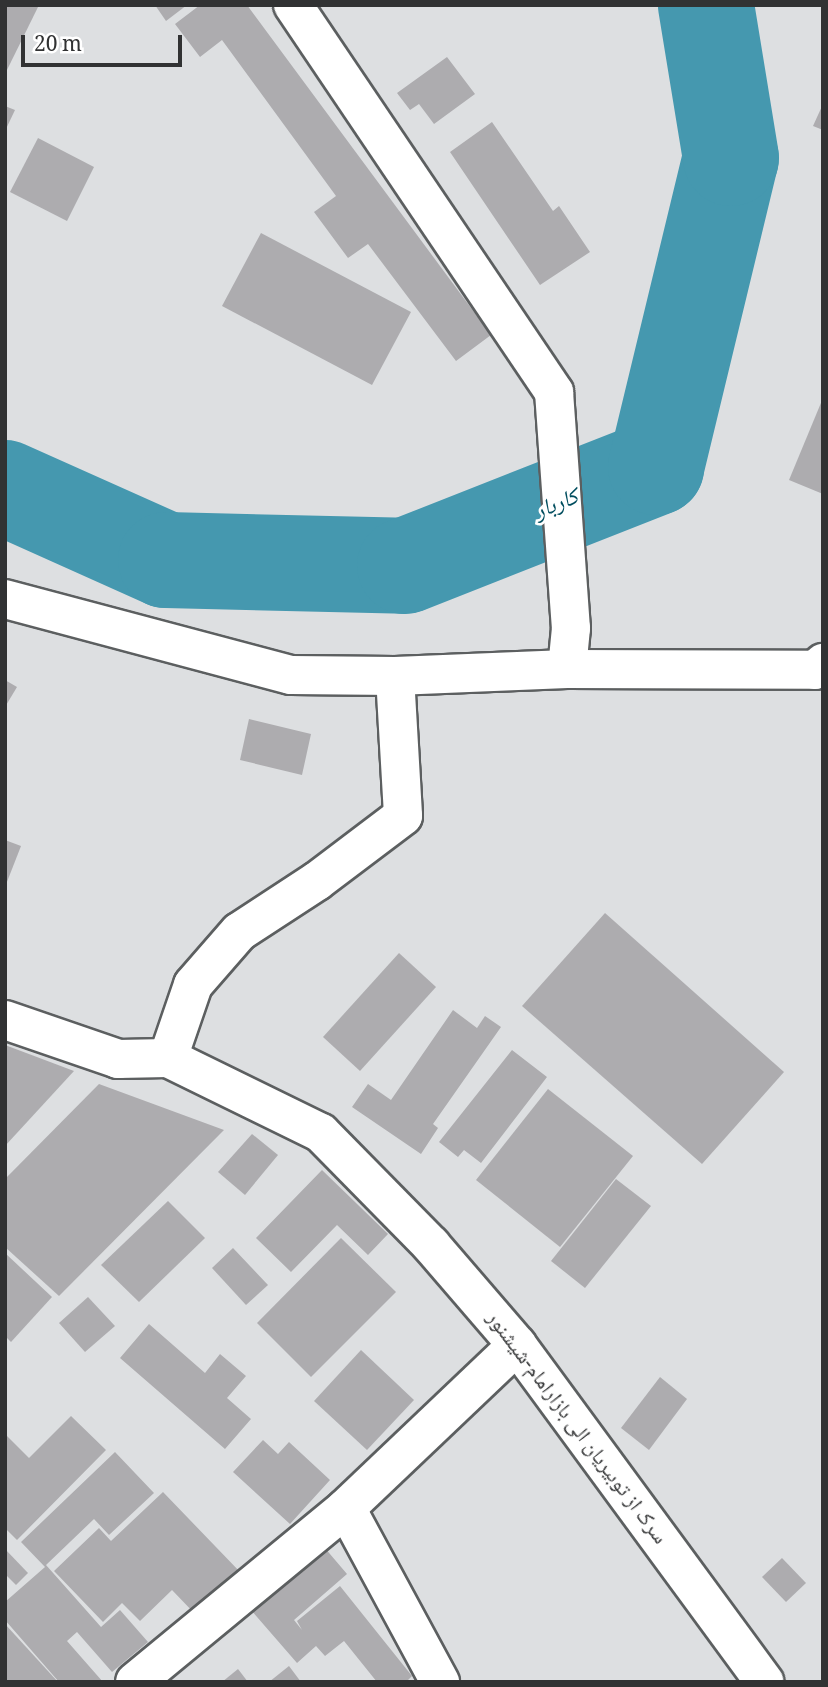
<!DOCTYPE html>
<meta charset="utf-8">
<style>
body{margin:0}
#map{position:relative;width:828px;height:1687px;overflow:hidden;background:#dddfe1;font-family:Georgia,"Noto Naskh Arabic",serif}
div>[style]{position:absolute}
.river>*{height:96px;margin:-48px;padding:0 48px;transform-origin:48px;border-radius:48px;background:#4598af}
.building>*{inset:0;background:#adacaf}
.roads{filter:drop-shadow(2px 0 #5c5f60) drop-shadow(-2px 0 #5c5f60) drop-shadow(0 2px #5c5f60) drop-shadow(0 -2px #5c5f60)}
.minor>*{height:38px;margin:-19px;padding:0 19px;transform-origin:19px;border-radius:19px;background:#fff}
span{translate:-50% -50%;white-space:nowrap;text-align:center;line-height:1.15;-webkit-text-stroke:5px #fff;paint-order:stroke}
.street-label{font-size:21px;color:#313233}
.water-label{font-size:23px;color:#004d5e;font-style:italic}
.frame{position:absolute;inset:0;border:7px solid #313233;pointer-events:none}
.scale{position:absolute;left:21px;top:35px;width:161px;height:32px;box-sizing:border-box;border:4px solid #313233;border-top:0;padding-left:9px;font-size:21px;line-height:24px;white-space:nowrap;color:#313233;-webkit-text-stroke:5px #fff;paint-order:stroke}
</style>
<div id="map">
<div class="river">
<i style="left:5px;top:488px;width:176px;rotate:24.1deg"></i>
<i style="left:166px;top:560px;width:239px;rotate:1.4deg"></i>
<i style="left:405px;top:566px;width:270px;rotate:-21.5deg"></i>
<i style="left:656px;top:467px;width:318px;rotate:-76.4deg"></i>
<i style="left:731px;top:158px;width:155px;rotate:-99.3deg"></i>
</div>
<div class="building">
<i style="clip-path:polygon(5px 5px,39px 5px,5px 74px)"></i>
<i style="clip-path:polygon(155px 5px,187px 5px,166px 21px)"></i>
<i style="clip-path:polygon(200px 5px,247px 5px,491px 335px,456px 361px,368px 244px,348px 258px,314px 212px,336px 196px,222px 40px,200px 57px,175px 24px)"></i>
<i style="clip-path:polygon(447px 57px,475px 94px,434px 124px,419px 104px,410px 110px,397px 93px)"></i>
<i style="clip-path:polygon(823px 104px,823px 130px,813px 126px)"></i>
<i style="clip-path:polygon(5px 106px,15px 110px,5px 131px)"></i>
<i style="clip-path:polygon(492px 122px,553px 211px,559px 206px,590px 252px,540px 285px,450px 152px)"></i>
<i style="clip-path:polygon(38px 138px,94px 167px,67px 221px,10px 192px)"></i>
<i style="clip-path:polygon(261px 233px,411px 312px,372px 385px,222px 306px)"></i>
<i style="clip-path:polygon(823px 398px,823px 494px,789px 480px)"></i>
<i style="clip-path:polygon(5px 680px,17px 687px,5px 707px)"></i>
<i style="clip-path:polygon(249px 719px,311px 734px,302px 775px,240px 760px)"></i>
<i style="clip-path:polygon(5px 840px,21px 846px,5px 887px)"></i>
<i style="clip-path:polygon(605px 913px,784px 1072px,702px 1164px,522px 1006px)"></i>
<i style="clip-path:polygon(399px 953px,436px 987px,360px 1071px,323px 1037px)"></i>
<i style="clip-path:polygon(453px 1010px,477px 1028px,485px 1016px,501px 1027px,433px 1124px,438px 1128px,421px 1154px,352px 1107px,368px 1084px,391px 1100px)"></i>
<i style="clip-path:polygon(5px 1045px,74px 1071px,5px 1146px)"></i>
<i style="clip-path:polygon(512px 1050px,547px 1077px,481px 1163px,464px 1150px,458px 1157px,439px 1142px)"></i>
<i style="clip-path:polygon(99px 1084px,224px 1130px,59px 1296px,5px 1247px,5px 1179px)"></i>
<i style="clip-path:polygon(548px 1089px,633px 1156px,560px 1247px,476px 1180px)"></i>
<i style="clip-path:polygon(252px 1134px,278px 1155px,245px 1195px,218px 1172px)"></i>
<i style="clip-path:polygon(322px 1170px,388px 1234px,368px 1255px,337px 1225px,291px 1272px,256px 1238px)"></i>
<i style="clip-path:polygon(616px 1179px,651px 1206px,585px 1288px,551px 1261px)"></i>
<i style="clip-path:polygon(168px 1201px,205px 1238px,139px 1302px,101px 1265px)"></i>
<i style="clip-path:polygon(341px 1238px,396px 1292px,311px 1377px,257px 1323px)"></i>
<i style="clip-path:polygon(233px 1248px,268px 1285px,246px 1305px,212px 1268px)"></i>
<i style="clip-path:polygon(5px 1253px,52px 1297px,11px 1342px,5px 1336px)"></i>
<i style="clip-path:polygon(88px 1297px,115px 1326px,85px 1352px,59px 1323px)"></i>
<i style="clip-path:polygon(149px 1324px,205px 1373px,220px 1354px,246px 1376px,227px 1398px,251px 1419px,225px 1449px,120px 1358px)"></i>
<i style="clip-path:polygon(361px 1350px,414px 1400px,367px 1450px,314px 1401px)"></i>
<i style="clip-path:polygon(660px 1377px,687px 1399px,649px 1450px,621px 1428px)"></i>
<i style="clip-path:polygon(71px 1416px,106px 1450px,17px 1540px,5px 1528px,5px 1434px,29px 1458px)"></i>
<i style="clip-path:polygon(263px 1440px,278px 1454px,289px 1442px,330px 1480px,290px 1524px,233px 1472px)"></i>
<i style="clip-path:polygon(115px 1452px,154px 1493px,109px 1535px,94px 1519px,46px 1565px,101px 1627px,120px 1610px,148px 1642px,112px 1672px,77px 1632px,67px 1641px,103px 1682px,59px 1682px,5px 1620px,5px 1602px,45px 1567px,21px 1542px)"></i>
<i style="clip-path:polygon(163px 1492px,241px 1573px,197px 1616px,172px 1590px,140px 1621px,122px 1603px,103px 1622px,54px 1571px,99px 1528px,111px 1541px)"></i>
<i style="clip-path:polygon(324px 1547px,347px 1574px,294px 1620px,302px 1630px,297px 1621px,340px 1586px,412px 1676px,406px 1682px,377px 1682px,344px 1641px,325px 1656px,316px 1646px,297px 1663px,251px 1610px)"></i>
<i style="clip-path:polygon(5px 1549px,28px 1573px,16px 1585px,5px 1574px)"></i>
<i style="clip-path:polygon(782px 1558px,806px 1583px,786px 1602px,762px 1577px)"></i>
<i style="clip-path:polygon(5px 1624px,58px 1682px,5px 1682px)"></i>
<i style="clip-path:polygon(289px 1666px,301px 1682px,269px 1682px)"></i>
<i style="clip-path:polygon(238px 1669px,248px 1682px,222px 1682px)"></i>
</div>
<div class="roads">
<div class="minor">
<i style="left:293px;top:5px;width:467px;rotate:56deg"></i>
<i style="left:554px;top:392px;width:237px;rotate:85.9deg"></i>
<i style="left:571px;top:628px;width:41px;rotate:95.6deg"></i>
<i style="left:5px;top:599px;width:296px;rotate:14.9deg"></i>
<i style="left:291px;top:675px;width:104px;rotate:0.6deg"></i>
<i style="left:395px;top:676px;width:140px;rotate:86.7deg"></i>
<i style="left:403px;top:816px;width:108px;rotate:142.9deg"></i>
<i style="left:317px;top:881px;width:93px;rotate:146.8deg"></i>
<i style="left:239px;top:932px;width:70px;rotate:131deg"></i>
<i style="left:193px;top:985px;width:77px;rotate:108.9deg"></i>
<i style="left:168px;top:1058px;width:170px;rotate:26.1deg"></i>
<i style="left:321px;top:1133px;width:157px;rotate:45.5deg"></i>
<i style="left:431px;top:1245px;width:132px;rotate:49.3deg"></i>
<i style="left:517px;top:1345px;width:418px;rotate:53.7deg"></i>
<i style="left:395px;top:676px;width:172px;rotate:-2.3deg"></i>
<i style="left:567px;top:669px;width:248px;rotate:0.2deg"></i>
<i style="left:815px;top:670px;width:11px;rotate:-41deg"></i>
<i style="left:5px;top:1020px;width:120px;rotate:19deg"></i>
<i style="left:118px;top:1059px;width:50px;rotate:-1.1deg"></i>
<i style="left:346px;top:1508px;width:198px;rotate:61.6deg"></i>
<i style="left:135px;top:1682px;width:273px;rotate:-39.5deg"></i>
<i style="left:346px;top:1508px;width:236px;rotate:-43.6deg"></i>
</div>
</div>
<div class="street-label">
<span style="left:575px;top:1429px;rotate:53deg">سرک از توبیریان الی بازارامام-شیشنور</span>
</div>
<div class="water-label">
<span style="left:557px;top:506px;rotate:-22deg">کاربار</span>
</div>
<div class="frame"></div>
<div class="scale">20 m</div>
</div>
